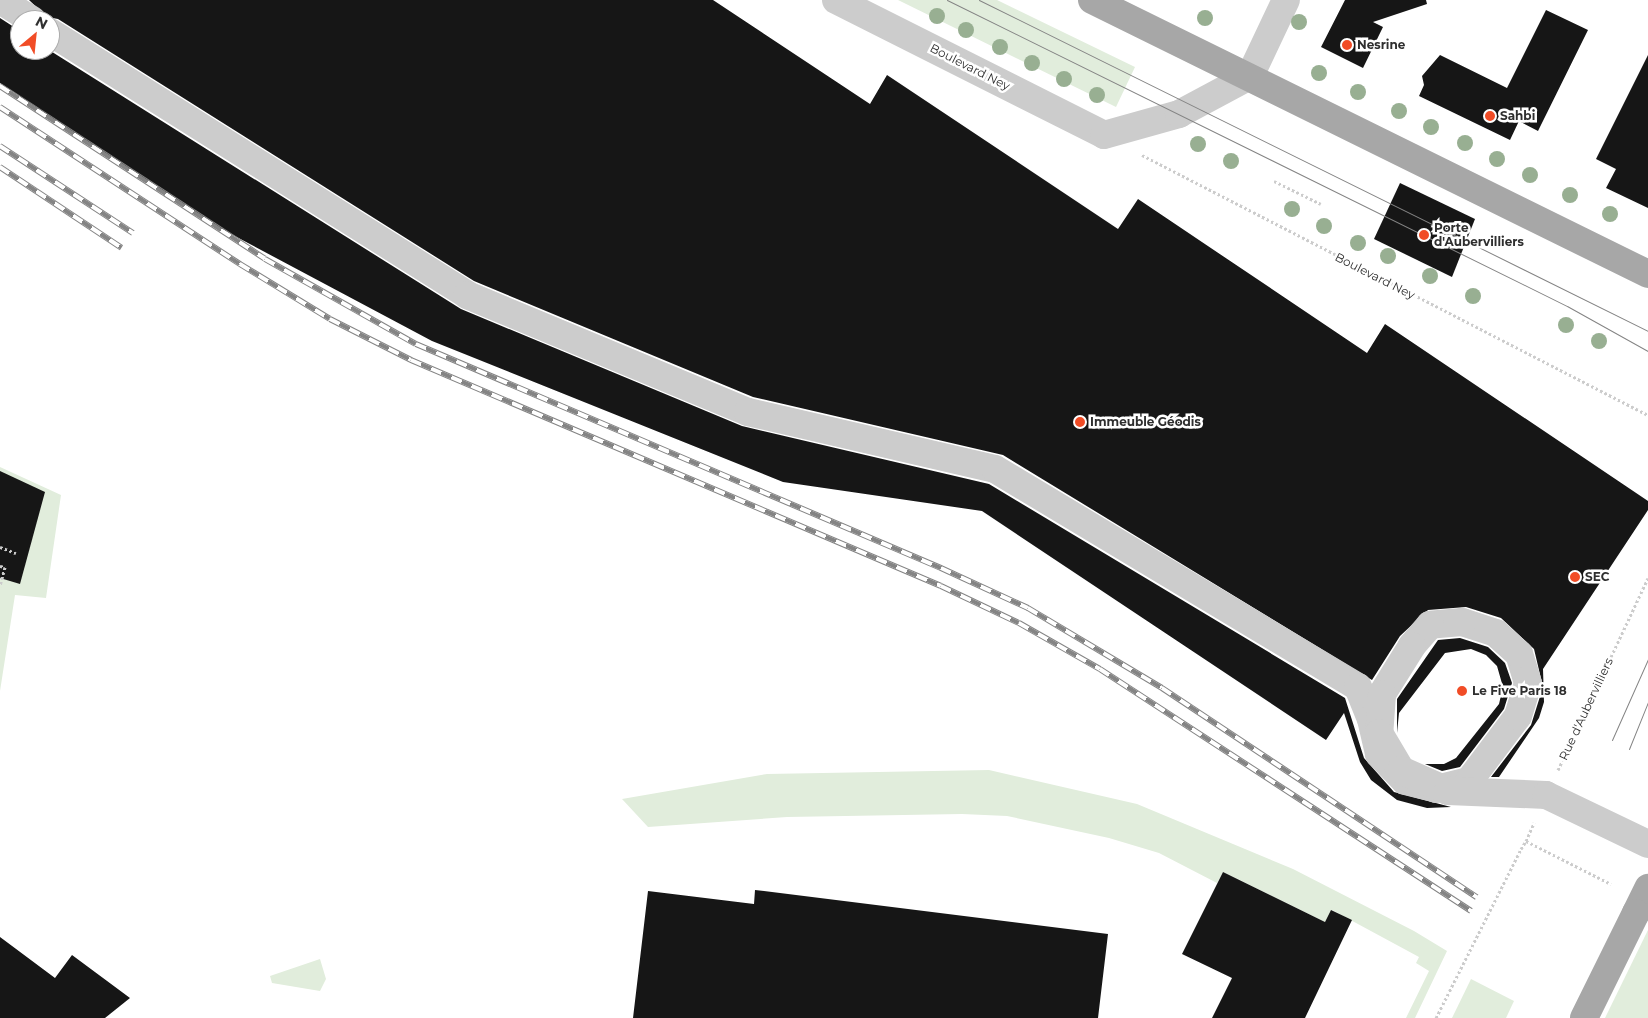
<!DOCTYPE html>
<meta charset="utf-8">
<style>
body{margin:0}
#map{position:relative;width:1648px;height:1018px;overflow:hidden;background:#fff;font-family:Montserrat,sans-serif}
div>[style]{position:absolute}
.green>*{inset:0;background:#e1eddc}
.building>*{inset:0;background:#161616}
.path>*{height:3px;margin-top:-1.5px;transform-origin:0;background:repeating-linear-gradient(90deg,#ccc 0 2.5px,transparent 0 5px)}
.minor>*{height:28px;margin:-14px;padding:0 14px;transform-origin:14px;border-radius:14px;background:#ccc}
.major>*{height:28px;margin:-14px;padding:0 14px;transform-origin:14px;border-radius:14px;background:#a7a7a7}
.tram>*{height:1px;margin:-0.5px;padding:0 0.5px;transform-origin:0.5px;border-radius:0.5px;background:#848484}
.rail>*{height:5.5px;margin-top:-2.75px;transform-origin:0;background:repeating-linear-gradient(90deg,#fff 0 11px,#848484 0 22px);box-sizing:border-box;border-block:1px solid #848484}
.path-bridge>*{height:3px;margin-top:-1.5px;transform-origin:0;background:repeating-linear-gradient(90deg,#ccc 0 2.5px,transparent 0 5px)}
.major-bridge>*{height:28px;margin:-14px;padding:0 14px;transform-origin:14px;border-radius:14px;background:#a7a7a7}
.trees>*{width:16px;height:16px;margin:-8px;border-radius:50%;background:#98af92}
.dots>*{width:14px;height:14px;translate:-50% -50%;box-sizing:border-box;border:2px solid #fff;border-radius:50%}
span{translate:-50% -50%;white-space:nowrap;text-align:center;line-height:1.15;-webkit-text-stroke:5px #fff;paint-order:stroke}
.poi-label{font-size:12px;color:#2f2f2f;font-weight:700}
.left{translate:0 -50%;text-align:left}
.street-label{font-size:12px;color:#2f2f2f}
.north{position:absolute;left:10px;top:10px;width:50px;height:50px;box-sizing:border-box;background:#fff;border:1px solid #acacac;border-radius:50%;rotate:28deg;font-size:14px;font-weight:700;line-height:20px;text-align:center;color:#2f2f2f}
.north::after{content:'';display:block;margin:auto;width:18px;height:22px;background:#f14c26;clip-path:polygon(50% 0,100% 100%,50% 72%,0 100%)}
</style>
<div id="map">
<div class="green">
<i style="clip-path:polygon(898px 0,997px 0,1135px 67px,1116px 107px)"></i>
<i style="clip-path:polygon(0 467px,61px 495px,46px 598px,15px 595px,0 691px)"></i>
<i style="clip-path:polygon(989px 770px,1137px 804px,1293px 869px,1414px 931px,1447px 951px,1415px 1018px,1406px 1018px,1429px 971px,1416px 963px,1419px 957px,1332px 910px,1325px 922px,1223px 872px,1217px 883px,1159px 853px,1109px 838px,1007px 816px,962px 814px,787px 817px,648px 827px,622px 799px,767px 774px)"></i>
<i style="clip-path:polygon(1648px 930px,1648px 1018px,1605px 1018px)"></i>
<i style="clip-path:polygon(320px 959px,326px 979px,320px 991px,272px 983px,270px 976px)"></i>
<i style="clip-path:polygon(1471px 979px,1514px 1001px,1506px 1018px,1452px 1018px)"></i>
</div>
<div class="building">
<i style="clip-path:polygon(29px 0,713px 0,870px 104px,887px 75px,1118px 229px,1138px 199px,1367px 353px,1385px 324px,1648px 501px,1648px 510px,1543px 669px,1544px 702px,1539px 718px,1499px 777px,1491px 777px,1531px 725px,1543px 687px,1534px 649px,1501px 618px,1466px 607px,1428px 610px,1400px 636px,1372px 680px,1003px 455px,753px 397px,474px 281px,58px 19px,47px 17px)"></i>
<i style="clip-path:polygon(1345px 0,1426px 0,1427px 4px,1373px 22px,1383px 27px,1363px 68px,1321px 47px)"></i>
<i style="clip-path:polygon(1546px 10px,1588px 30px,1538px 131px,1519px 121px,1510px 140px,1419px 96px,1424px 85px,1422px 76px,1440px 55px,1507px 88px)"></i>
<i style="clip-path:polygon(0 18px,20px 31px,20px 50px,49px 50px,461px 309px,742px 426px,989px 484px,1345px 698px,1364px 758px,1394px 792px,1451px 807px,1427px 808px,1397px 800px,1371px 780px,1360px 762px,1344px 713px,1326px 740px,982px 511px,783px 482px,432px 341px,199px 217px,0 83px)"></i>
<i style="clip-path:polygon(1648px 55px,1648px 208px,1606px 188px,1616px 169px,1596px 159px)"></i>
<i style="clip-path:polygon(1400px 183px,1475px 219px,1452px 277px,1374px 239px)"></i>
<i style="clip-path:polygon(0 471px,45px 492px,20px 584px,0 578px)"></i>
<i style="clip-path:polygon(1460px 638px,1488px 647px,1505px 663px,1512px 683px,1504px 709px,1460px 767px,1442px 771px,1425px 764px,1444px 764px,1456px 758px,1499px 704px,1503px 687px,1497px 666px,1486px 655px,1471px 649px,1445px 653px,1399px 713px,1397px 733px,1397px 699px,1438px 640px)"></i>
<i style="clip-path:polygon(1223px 872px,1325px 922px,1331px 910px,1352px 920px,1305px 1018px,1212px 1018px,1232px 978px,1182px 954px)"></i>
<i style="clip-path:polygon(755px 890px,1108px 934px,1098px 1018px,633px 1018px,648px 891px,754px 904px)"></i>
<i style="clip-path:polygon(0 937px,55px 978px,72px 955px,130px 998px,105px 1018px,0 1018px)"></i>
</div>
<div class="path">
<i style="left:1142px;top:155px;width:569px;rotate:27.2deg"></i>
<i style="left:1274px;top:181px;width:52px;rotate:26.1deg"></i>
<i style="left:0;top:547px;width:17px;rotate:21deg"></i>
<i style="left:0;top:566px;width:5px;rotate:11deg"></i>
<i style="left:5px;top:567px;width:20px;rotate:105deg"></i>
<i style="left:1558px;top:770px;width:212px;rotate:-64.9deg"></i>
<i style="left:1526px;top:841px;width:20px;rotate:-66deg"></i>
<i style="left:1521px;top:849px;width:9px;rotate:-58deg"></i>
<i style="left:1526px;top:841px;width:95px;rotate:26.8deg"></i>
</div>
<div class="minor">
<i style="left:0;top:0;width:38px;rotate:32deg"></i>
<i style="left:836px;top:0;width:300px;rotate:26.7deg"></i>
<i style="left:1104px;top:135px;width:78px;rotate:-15.6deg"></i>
<i style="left:1179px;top:114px;width:81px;rotate:-28.2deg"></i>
<i style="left:1250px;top:76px;width:84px;rotate:-64.7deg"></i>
<i style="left:50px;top:32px;width:493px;rotate:32.2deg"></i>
<i style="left:467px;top:295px;width:304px;rotate:22.6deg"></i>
<i style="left:748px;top:412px;width:253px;rotate:13deg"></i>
<i style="left:995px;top:469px;width:423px;rotate:31deg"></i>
<i style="left:1358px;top:687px;width:35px;rotate:68deg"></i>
<i style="left:1371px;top:719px;width:36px;rotate:77deg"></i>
<i style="left:1379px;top:754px;width:37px;rotate:46deg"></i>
<i style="left:1405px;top:781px;width:32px;rotate:14deg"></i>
<i style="left:1436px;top:789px;width:34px;rotate:-14deg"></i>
<i style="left:1469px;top:781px;width:81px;rotate:-53deg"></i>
<i style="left:1518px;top:716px;width:34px;rotate:-73deg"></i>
<i style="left:1528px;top:683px;width:30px;rotate:-107deg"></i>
<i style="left:1519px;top:654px;width:31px;rotate:-138deg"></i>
<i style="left:1496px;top:633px;width:36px;rotate:-162deg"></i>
<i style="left:1462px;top:622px;width:32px;rotate:175deg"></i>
<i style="left:1430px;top:625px;width:28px;rotate:131deg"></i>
<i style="left:1412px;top:646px;width:57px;rotate:122deg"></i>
<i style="left:1382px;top:694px;width:39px;rotate:94deg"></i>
<i style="left:1379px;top:733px;width:43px;rotate:59.3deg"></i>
<i style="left:1401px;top:770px;width:51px;rotate:24.1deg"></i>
<i style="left:1448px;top:791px;width:98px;rotate:2.3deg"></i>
<i style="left:1546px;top:795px;width:113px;rotate:25.7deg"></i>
</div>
<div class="major">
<i style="left:1092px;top:0;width:620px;rotate:26.23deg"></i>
<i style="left:1636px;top:913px;width:28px;rotate:-64deg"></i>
</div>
<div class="tram">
<i style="left:947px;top:0;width:691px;rotate:26.27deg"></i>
<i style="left:1567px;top:306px;width:93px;rotate:29.1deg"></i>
<i style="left:979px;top:0;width:746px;rotate:26.32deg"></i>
<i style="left:1612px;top:740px;width:89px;rotate:-66deg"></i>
<i style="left:1629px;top:749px;width:51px;rotate:-68deg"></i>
</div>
<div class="rail">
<i style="left:0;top:86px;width:316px;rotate:33.1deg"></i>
<i style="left:265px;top:259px;width:173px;rotate:29.4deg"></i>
<i style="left:416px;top:344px;width:571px;rotate:23.11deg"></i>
<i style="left:941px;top:568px;width:96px;rotate:24.7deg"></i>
<i style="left:1028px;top:608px;width:156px;rotate:30.8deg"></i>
<i style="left:1162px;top:688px;width:378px;rotate:33.6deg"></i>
<i style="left:0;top:107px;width:287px;rotate:33.2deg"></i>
<i style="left:240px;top:264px;width:105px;rotate:31.4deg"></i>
<i style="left:330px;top:319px;width:91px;rotate:26.8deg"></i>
<i style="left:411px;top:360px;width:576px;rotate:23.09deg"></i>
<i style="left:941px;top:586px;width:86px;rotate:25.4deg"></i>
<i style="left:1019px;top:623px;width:93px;rotate:29.6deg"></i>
<i style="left:1100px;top:669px;width:443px;rotate:33.1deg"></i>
<i style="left:0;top:146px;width:159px;rotate:33.2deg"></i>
<i style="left:0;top:167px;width:146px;rotate:33.6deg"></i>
</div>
<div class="path-bridge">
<i style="left:1436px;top:1018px;width:189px;rotate:-63.3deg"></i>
</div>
<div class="major-bridge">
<i style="left:1584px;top:1018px;width:117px;rotate:-63.7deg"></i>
</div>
<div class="trees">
<i style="left:937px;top:16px"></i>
<i style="left:1205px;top:18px"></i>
<i style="left:1299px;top:22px"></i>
<i style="left:966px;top:30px"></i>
<i style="left:1000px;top:47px"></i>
<i style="left:1032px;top:63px"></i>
<i style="left:1319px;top:73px"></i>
<i style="left:1064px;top:79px"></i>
<i style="left:1358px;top:92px"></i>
<i style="left:1097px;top:95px"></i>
<i style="left:1399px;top:111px"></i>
<i style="left:1431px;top:127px"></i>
<i style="left:1465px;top:143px"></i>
<i style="left:1198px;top:144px"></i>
<i style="left:1497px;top:159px"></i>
<i style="left:1231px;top:161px"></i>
<i style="left:1530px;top:175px"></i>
<i style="left:1570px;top:195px"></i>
<i style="left:1292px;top:209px"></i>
<i style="left:1610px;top:214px"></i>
<i style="left:1324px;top:226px"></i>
<i style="left:1358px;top:243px"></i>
<i style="left:1388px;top:256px"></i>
<i style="left:1430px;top:276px"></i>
<i style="left:1473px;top:296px"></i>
<i style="left:1566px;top:325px"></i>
<i style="left:1599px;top:341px"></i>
</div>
<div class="dots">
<i style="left:1347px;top:45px;background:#f14c26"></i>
<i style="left:1490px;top:116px;background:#f14c26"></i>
<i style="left:1424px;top:235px;background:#f14c26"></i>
<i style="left:1080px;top:422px;background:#f14c26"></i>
<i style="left:1575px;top:577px;background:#f14c26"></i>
<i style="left:1462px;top:691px;background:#f14c26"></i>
</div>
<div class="poi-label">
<span class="left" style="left:1357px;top:45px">Nesrine</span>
<span class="left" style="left:1500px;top:116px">Sahbi</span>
<span class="left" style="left:1434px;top:235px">Porte<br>d'Aubervilliers</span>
<span class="left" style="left:1090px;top:422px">Immeuble Géodis</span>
<span class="left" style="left:1585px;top:577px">SEC</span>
<span class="left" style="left:1472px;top:691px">Le Five Paris 18</span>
</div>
<div class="street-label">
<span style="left:970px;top:67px;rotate:27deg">Boulevard Ney</span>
<span style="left:1375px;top:276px;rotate:27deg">Boulevard Ney</span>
<span style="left:1586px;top:709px;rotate:-65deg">Rue d'Aubervilliers</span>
</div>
<div class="north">N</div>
</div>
